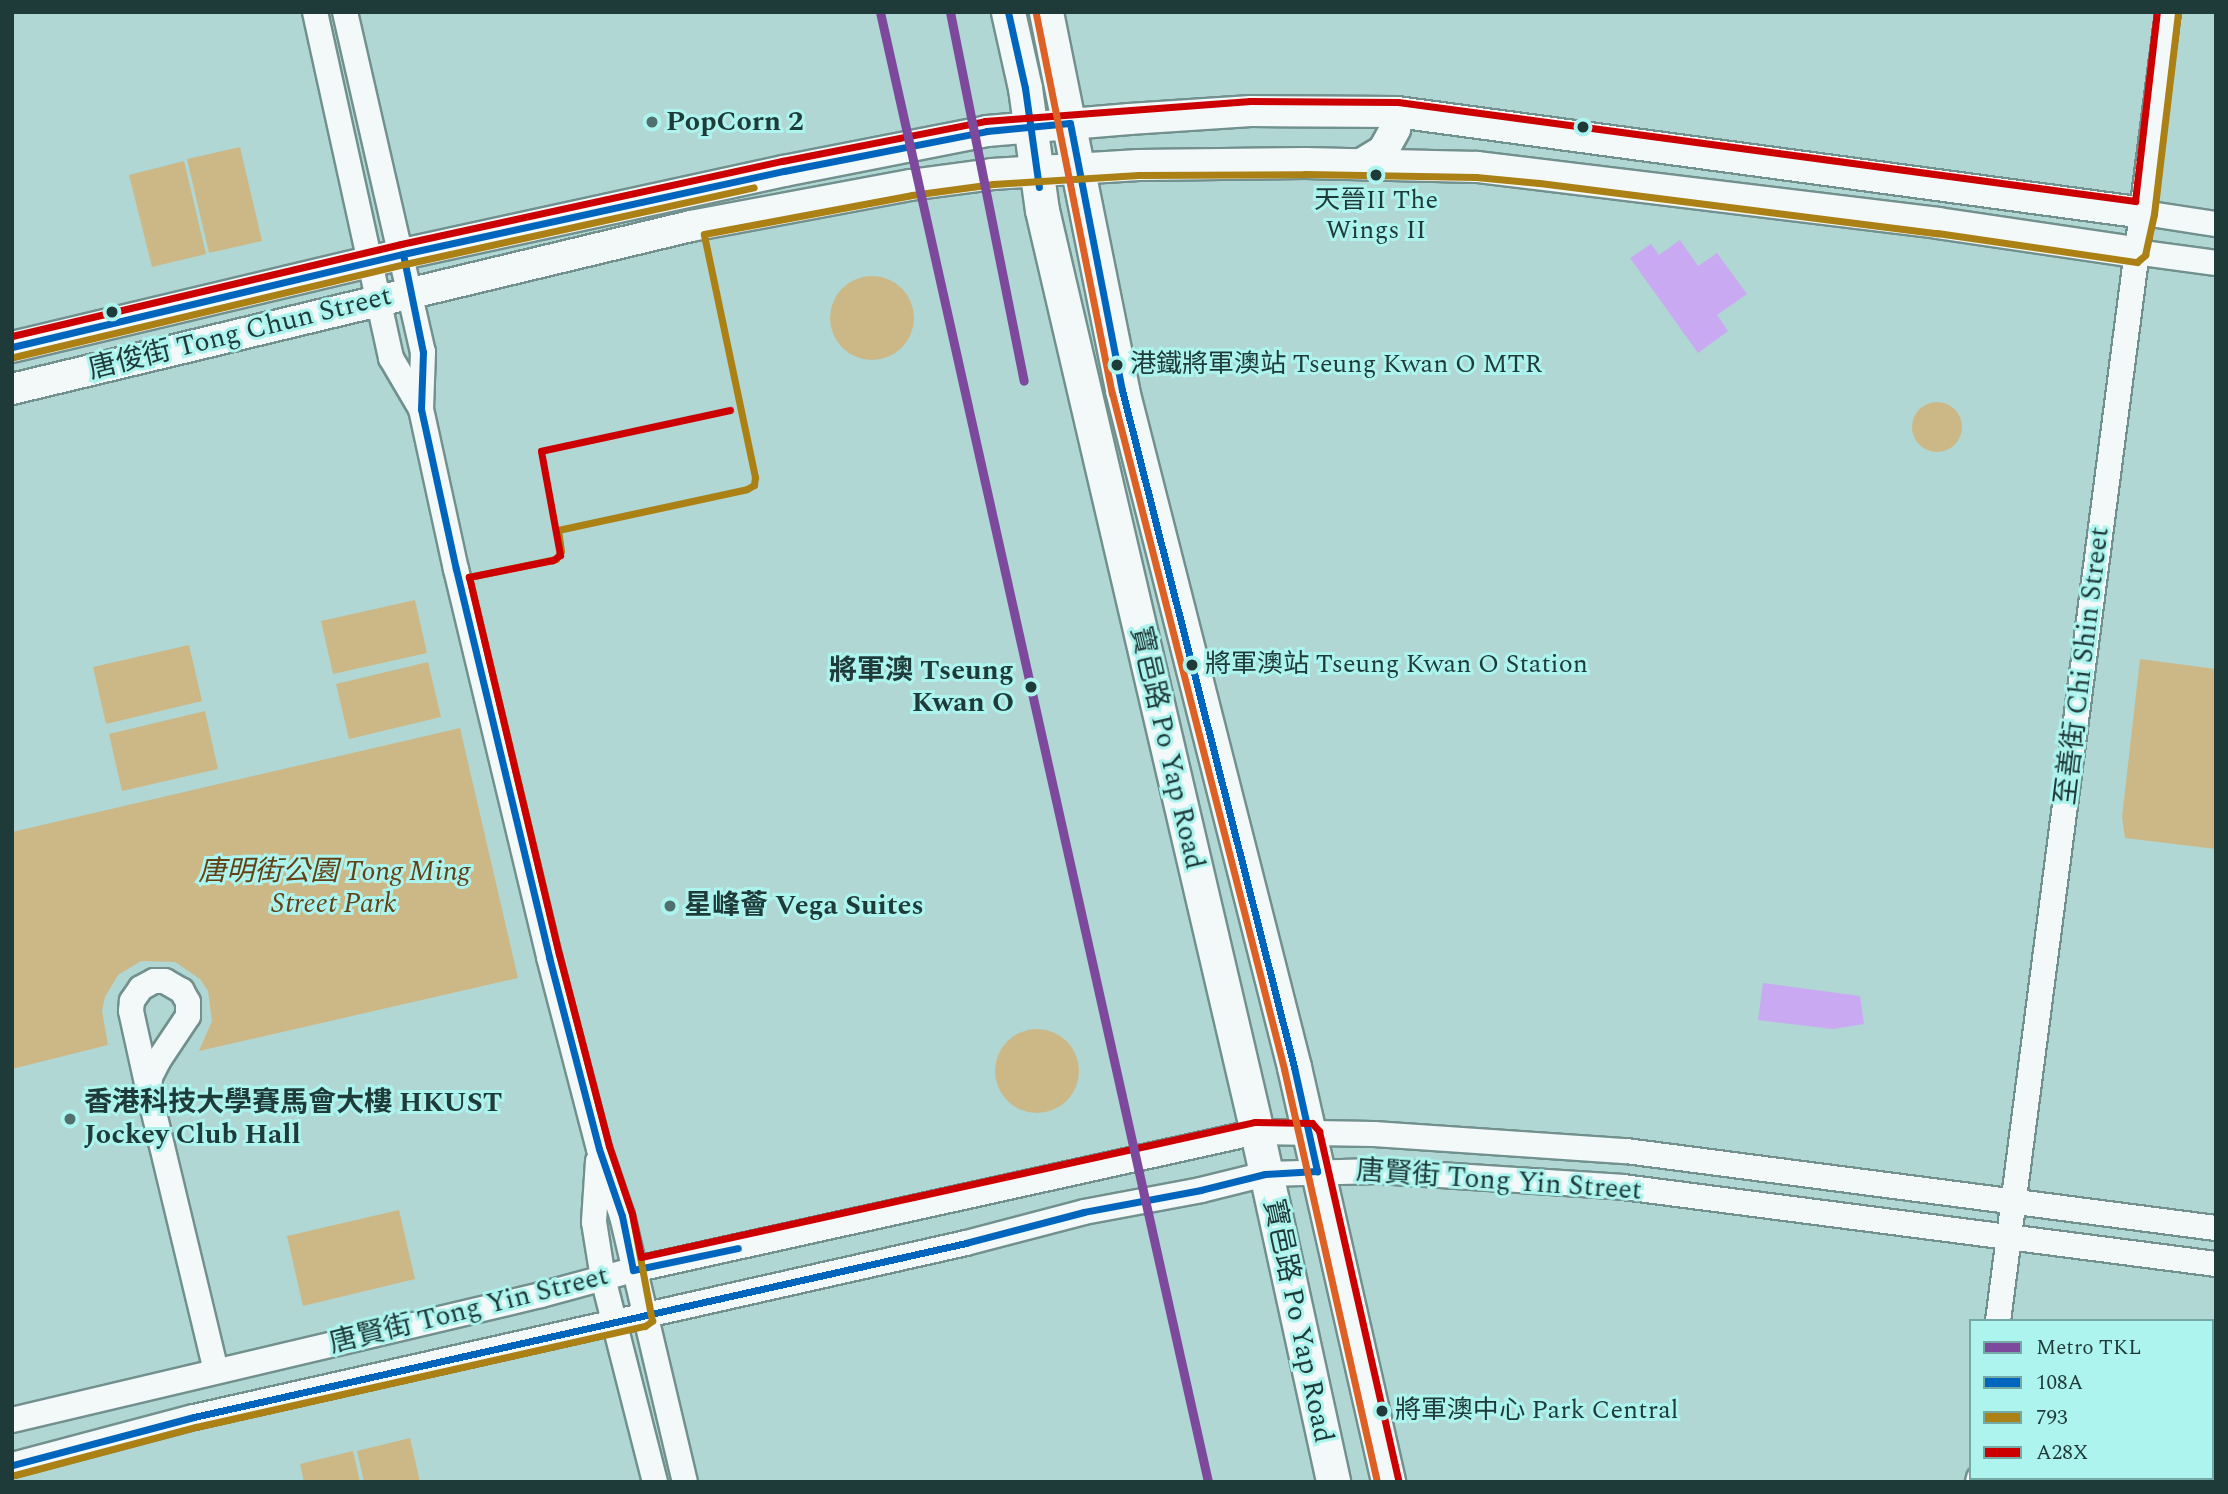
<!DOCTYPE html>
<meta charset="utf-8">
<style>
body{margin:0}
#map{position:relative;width:2228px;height:1494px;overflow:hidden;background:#b0d7d4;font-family:Spectral,"Noto Sans TC",serif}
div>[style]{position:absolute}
.green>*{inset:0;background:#ccb887}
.round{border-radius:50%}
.water>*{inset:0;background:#c9a9f1}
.roads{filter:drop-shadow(2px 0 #71908e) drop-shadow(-2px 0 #71908e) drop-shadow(0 2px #71908e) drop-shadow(0 -2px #71908e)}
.minor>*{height:24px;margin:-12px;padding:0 12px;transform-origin:12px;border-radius:12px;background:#f3f9f9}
.tertiary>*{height:30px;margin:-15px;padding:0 15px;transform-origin:15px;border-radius:15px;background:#f3f9f9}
.secondary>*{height:33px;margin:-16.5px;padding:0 16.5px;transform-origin:16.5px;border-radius:16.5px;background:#f3f9f9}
.bus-1>*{height:7px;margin:-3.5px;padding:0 3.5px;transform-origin:3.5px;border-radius:3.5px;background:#0065bd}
.bus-2>*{height:7px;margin:-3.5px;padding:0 3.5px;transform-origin:3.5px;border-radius:3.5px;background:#ab8014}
.bus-3>*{height:7px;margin:-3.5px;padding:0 3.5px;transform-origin:3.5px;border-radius:3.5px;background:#c00}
.bus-4>*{height:7px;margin:-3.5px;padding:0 3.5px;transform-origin:3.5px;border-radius:3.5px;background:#dd6124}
.metro-1>*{height:9px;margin:-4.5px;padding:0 4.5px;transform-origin:4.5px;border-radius:4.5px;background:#7d499d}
.dots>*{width:19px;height:19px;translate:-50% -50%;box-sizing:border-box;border:4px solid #adf3ee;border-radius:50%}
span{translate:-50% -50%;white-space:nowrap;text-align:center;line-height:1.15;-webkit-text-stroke:6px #adf3ee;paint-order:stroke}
.bus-label{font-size:26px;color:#1e3a39}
.left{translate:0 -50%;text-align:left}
.poi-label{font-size:28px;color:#1e3a39;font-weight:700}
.street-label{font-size:28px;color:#1e3a39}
.stop-label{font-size:28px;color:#1e3a39;font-weight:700}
.right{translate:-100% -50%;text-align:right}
.park-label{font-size:28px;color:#634114;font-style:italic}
.frame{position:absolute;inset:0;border:14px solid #1e3a39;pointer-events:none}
.legend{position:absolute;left:1969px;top:1319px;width:245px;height:161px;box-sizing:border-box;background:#adf3ee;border:2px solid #74a9a6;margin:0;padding:9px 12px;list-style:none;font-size:21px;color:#1e3a39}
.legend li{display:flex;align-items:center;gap:14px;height:35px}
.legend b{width:35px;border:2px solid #74a9a6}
</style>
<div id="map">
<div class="green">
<i style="clip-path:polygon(240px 147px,262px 241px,209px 253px,187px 159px)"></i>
<i style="clip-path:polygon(184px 161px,206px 254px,152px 267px,129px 175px)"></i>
<i class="round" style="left:830px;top:276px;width:84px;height:84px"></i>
<i class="round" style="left:1912px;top:402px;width:50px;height:50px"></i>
<i style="clip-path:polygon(415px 600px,427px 653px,333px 674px,321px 621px)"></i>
<i style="clip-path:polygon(189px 645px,202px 701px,106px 724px,93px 667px)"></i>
<i style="clip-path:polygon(2140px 659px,2216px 669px,2216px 849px,2125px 838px,2122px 817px)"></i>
<i style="clip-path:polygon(428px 662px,441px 717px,349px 739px,336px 684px)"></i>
<i style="clip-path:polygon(205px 711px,218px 769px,122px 791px,109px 734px)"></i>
<i style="clip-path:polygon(460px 728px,518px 978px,199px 1051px,212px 1021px,208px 991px,200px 979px,175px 962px,141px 961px,118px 975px,105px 997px,102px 1011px,108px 1045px,12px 1069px,12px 832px)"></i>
<i class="round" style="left:995px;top:1029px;width:84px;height:84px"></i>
<i style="clip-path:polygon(399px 1210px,415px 1279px,303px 1306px,287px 1236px)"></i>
<i style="clip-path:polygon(410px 1438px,420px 1482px,364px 1482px,357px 1451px)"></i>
<i style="clip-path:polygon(353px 1451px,360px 1482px,304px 1482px,300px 1464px)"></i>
</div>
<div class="water">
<i style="clip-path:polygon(1680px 240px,1698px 266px,1717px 253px,1747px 294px,1717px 315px,1728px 331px,1698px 353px,1630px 258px,1651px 244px,1659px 255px)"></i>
<i style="clip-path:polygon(1763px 983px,1860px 996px,1864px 1024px,1833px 1029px,1758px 1020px)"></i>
</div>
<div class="roads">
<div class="minor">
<i style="left:315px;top:12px;width:354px;rotate:77.6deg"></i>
<i style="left:391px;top:358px;width:59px;rotate:59.5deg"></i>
<i style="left:345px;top:12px;width:349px;rotate:77.1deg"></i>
<i style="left:423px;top:352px;width:57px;rotate:92deg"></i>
<i style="left:421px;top:409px;width:164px;rotate:77.7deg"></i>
<i style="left:456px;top:569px;width:399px;rotate:76.5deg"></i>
<i style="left:549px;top:957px;width:198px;rotate:75.4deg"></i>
<i style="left:599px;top:1149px;width:71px;rotate:71.1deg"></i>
<i style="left:622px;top:1216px;width:273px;rotate:76.7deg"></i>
<i style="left:2144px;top:213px;width:73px;rotate:8.7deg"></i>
<i style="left:2135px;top:252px;width:82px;rotate:7.7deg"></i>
<i style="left:149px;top:1092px;width:15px;rotate:-86deg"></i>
<i style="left:150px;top:1077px;width:18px;rotate:-63deg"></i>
<i style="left:158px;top:1061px;width:54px;rotate:-56.3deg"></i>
<i style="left:188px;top:1016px;width:14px;rotate:-90deg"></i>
<i style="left:188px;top:1002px;width:13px;rotate:-119deg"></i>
<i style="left:182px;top:991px;width:20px;rotate:-150deg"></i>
<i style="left:165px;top:981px;width:11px;rotate:180deg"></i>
<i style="left:154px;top:981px;width:15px;rotate:152deg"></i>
<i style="left:141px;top:988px;width:16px;rotate:125deg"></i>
<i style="left:132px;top:1001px;width:10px;rotate:96deg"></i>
<i style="left:131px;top:1011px;width:83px;rotate:77.5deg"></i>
<i style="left:149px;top:1092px;width:287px;rotate:76.5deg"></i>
<i style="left:598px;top:1161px;width:61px;rotate:93.8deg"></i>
<i style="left:594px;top:1222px;width:57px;rotate:80.9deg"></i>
<i style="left:603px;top:1278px;width:211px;rotate:75.7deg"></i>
<i style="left:1998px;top:1321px;width:1320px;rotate:-82.6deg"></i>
<i style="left:12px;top:1420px;width:544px;rotate:-13.29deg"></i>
<i style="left:541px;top:1295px;width:95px;rotate:-15.2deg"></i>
<i style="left:633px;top:1270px;width:639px;rotate:-12.47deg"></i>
<i style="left:1257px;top:1132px;width:117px;rotate:1deg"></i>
<i style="left:1374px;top:1134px;width:253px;rotate:3.9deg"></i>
<i style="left:1626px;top:1151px;width:595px;rotate:7.44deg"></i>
<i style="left:12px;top:1465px;width:188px;rotate:-14.8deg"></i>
<i style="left:194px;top:1417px;width:791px;rotate:-12.7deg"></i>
<i style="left:966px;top:1243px;width:122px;rotate:-14.7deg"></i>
<i style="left:1084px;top:1212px;width:119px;rotate:-10.6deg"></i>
<i style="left:1201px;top:1190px;width:66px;rotate:-14deg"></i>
<i style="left:1265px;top:1174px;width:113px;rotate:-1.5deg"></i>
<i style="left:1378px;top:1171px;width:246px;rotate:3.7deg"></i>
<i style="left:1623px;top:1187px;width:598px;rotate:7.4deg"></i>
<i style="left:1978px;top:1482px;width:4px;rotate:-76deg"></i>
</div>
<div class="tertiary">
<i style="left:1361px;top:164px;width:26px;rotate:-31deg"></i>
<i style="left:1383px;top:151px;width:25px;rotate:-61deg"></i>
<i style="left:1395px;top:129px;width:17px;rotate:-83deg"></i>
<i style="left:12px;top:347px;width:402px;rotate:-13.4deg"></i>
<i style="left:403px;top:254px;width:390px;rotate:-12.3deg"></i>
<i style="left:784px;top:171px;width:207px;rotate:-11.1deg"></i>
<i style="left:987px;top:131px;width:143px;rotate:-4.8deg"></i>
<i style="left:1129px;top:119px;width:122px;rotate:-3.8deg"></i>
<i style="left:1251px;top:111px;width:146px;rotate:0.4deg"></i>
<i style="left:1397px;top:112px;width:754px;rotate:7.7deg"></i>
<i style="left:12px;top:389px;width:698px;rotate:-13.5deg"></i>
<i style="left:691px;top:226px;width:223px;rotate:-10.6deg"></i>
<i style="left:910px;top:185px;width:83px;rotate:-7.6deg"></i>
<i style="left:992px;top:174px;width:147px;rotate:-3.5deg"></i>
<i style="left:1139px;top:165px;width:166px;rotate:-0.7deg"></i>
<i style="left:1305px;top:163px;width:172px;rotate:1.3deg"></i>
<i style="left:1477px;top:167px;width:464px;rotate:6.9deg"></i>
<i style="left:1938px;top:223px;width:199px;rotate:8.4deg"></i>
</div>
<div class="secondary">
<i style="left:1008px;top:12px;width:78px;rotate:77.4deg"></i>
<i style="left:1025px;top:88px;width:123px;rotate:82.1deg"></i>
<i style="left:1042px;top:210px;width:947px;rotate:76.87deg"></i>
<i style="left:1257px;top:1132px;width:358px;rotate:77.7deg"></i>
<i style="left:1046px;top:12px;width:386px;rotate:78.6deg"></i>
<i style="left:1122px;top:390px;width:699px;rotate:75.74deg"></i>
<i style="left:1294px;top:1067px;width:426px;rotate:77.2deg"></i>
</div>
</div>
<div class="bus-1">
<i style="left:1008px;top:12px;width:78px;rotate:77.4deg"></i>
<i style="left:1025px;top:88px;width:100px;rotate:82deg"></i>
<i style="left:403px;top:254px;width:100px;rotate:78.5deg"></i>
<i style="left:423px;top:352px;width:57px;rotate:92deg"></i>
<i style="left:421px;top:409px;width:164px;rotate:77.7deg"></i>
<i style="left:456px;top:569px;width:399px;rotate:76.5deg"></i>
<i style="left:549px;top:957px;width:198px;rotate:75.4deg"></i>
<i style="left:599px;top:1149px;width:71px;rotate:71.1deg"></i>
<i style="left:622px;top:1216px;width:55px;rotate:78.5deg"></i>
<i style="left:633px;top:1270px;width:107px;rotate:-11.8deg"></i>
<i style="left:12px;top:347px;width:402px;rotate:-13.4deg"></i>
<i style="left:403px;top:254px;width:390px;rotate:-12.3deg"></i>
<i style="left:784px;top:171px;width:207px;rotate:-11.1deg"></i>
<i style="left:987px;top:131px;width:83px;rotate:-5.5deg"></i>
<i style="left:1070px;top:123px;width:272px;rotate:79deg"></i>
<i style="left:1122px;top:390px;width:699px;rotate:75.74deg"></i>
<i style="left:1294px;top:1067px;width:107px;rotate:77.5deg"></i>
<i style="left:1317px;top:1171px;width:52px;rotate:176.7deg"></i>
<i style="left:1265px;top:1174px;width:66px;rotate:166deg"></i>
<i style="left:1201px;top:1190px;width:119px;rotate:169.4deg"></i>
<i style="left:1084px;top:1212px;width:122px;rotate:165.3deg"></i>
<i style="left:966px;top:1243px;width:791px;rotate:167.3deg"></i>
<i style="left:194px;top:1417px;width:188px;rotate:165.2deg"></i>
</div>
<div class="bus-2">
<i style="left:14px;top:357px;width:402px;rotate:-13.4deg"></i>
<i style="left:405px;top:264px;width:357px;rotate:-12.4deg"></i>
<i style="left:15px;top:1475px;width:187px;rotate:-14.9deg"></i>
<i style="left:196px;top:1427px;width:460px;rotate:-12.7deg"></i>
<i style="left:645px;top:1326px;width:9px;rotate:-36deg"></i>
<i style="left:652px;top:1321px;width:109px;rotate:-100.6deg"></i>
<i style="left:632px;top:1214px;width:72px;rotate:-108.7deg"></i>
<i style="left:609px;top:1146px;width:198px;rotate:-104.6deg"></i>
<i style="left:559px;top:954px;width:388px;rotate:-103.4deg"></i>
<i style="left:469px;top:577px;width:89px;rotate:-11.7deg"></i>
<i style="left:556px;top:559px;width:9px;rotate:-58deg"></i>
<i style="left:561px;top:551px;width:21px;rotate:-98deg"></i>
<i style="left:558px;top:530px;width:193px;rotate:-12.2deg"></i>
<i style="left:747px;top:489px;width:8px;rotate:-30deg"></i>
<i style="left:754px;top:485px;width:8px;rotate:-83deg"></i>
<i style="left:755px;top:477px;width:248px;rotate:-101.9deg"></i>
<i style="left:704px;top:234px;width:212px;rotate:-10.6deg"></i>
<i style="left:912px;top:195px;width:82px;rotate:-7.7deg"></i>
<i style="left:993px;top:184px;width:146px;rotate:-3.5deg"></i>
<i style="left:1139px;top:175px;width:166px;rotate:-0.3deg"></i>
<i style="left:1305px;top:174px;width:171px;rotate:1deg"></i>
<i style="left:1476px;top:177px;width:63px;rotate:5.4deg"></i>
<i style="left:1539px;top:183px;width:401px;rotate:7.2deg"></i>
<i style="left:1937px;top:233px;width:202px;rotate:8.3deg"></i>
<i style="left:2137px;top:262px;width:11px;rotate:-41deg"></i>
<i style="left:2145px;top:255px;width:42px;rotate:-77.6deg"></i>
<i style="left:2154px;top:214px;width:202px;rotate:-83.2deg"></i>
</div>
<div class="bus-3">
<i style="left:12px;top:336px;width:400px;rotate:-13.3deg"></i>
<i style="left:401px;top:244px;width:390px;rotate:-12.3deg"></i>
<i style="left:782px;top:161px;width:207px;rotate:-11.1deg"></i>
<i style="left:985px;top:121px;width:266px;rotate:-4.3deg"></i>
<i style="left:1250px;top:101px;width:148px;rotate:0.4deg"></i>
<i style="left:1398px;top:102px;width:744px;rotate:7.65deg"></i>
<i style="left:2135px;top:201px;width:190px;rotate:-83.4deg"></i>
<i style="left:730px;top:410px;width:193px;rotate:167.8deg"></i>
<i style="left:541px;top:451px;width:106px;rotate:79.6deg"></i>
<i style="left:560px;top:555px;width:9px;rotate:144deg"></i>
<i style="left:553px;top:560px;width:86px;rotate:168.6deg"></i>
<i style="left:469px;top:577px;width:388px;rotate:76.6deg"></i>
<i style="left:559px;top:954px;width:198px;rotate:75.4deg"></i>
<i style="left:609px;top:1146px;width:72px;rotate:71.3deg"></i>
<i style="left:632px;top:1214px;width:44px;rotate:78.2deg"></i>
<i style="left:641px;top:1257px;width:629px;rotate:-12.4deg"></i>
<i style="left:1255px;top:1122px;width:57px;rotate:1deg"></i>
<i style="left:1312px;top:1123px;width:11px;rotate:49deg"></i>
<i style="left:1319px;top:1131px;width:358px;rotate:77.2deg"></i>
</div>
<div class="bus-4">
<i style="left:1036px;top:14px;width:387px;rotate:78.7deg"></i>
<i style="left:1112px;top:393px;width:698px;rotate:75.72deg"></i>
<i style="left:1284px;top:1069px;width:423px;rotate:77.3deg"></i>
</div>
<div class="metro-1">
<i style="left:880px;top:12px;width:1506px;rotate:77.42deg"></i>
<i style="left:950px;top:12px;width:376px;rotate:78.7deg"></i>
</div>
<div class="dots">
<i style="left:652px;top:122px;background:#51716f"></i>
<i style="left:1583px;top:127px;background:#1e3a39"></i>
<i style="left:1376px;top:175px;background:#1e3a39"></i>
<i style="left:112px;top:312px;background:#1e3a39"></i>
<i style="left:1117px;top:365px;background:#1e3a39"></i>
<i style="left:1192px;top:665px;background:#1e3a39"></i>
<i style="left:1031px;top:687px;background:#1e3a39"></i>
<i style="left:670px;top:906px;background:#51716f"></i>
<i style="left:70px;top:1119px;background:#51716f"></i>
<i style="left:1382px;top:1411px;background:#1e3a39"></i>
</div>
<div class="bus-label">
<span style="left:1376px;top:216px">天晉II The<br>Wings II</span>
<span class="left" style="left:1130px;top:365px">港鐵將軍澳站 Tseung Kwan O MTR</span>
<span class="left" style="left:1205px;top:665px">將軍澳站 Tseung Kwan O Station</span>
<span class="left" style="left:1395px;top:1411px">將軍澳中心 Park Central</span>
</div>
<div class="poi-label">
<span class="left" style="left:666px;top:122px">PopCorn 2</span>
<span class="left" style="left:684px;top:906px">星峰薈 Vega Suites</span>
<span class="left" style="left:84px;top:1119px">香港科技大學賽馬會大樓 HKUST<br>Jockey Club Hall</span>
</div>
<div class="street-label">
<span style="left:240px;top:333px;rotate:-14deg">唐俊街 Tong Chun Street</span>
<span style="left:2083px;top:666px;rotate:-83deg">至善街 Chi Shin Street</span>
<span style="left:1167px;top:748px;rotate:77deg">寶邑路 Po Yap Road</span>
<span style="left:1499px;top:1181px;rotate:4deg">唐賢街 Tong Yin Street</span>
<span style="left:469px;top:1310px;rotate:-14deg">唐賢街 Tong Yin Street</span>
<span style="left:1298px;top:1321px;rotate:78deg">寶邑路 Po Yap Road</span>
</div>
<div class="stop-label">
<span class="right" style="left:1014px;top:687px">將軍澳 Tseung<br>Kwan O</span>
</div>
<div class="park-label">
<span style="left:334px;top:888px">唐明街公園 Tong Ming<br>Street Park</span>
</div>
<div class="frame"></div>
<ul class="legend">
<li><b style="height:9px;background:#7d499d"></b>Metro TKL</li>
<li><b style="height:9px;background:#0065bd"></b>108A</li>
<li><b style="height:9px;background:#ab8014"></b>793</li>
<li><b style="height:9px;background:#c00"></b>A28X</li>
</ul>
</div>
